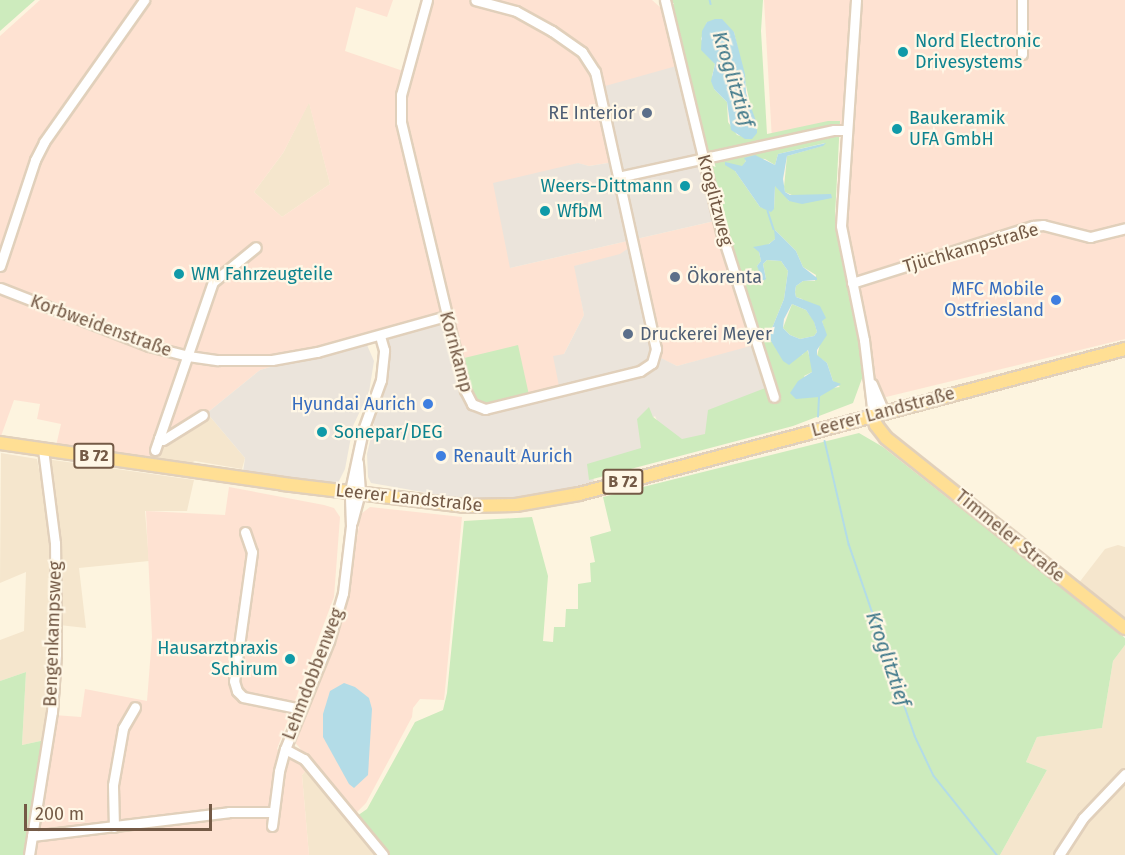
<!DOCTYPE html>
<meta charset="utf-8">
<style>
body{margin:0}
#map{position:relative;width:1125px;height:855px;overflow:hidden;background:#fdf4df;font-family:"Fira Sans",sans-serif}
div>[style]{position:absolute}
.residential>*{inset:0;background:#f5e6cd}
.commercial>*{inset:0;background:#fee2d2}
.industrial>*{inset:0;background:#ebe4db}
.green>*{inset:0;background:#cdebbd}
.water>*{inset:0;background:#b3dce7}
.stream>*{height:1.5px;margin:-0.75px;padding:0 0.75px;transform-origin:0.75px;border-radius:0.75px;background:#b3dce7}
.roads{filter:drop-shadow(2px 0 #e1d0bb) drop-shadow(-2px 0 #e1d0bb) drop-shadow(0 2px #e1d0bb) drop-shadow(0 -2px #e1d0bb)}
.minor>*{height:9px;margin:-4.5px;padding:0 4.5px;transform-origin:4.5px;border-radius:4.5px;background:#fff}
.major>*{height:12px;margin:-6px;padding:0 6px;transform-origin:6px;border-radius:6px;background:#ffdf94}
.dots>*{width:16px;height:16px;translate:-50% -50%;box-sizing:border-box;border:3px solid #fff7e6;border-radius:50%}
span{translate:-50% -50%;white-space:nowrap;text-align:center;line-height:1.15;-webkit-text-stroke:4.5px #fff7e6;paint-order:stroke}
.shield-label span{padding:2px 4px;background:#fff7e6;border:2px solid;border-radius:4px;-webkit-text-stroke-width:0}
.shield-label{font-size:16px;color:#745a46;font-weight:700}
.culture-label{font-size:18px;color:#0d838f}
.left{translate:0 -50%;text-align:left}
.right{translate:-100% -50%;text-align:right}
.service-label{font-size:18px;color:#4e5e75}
.street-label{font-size:18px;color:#745a46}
.shop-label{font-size:18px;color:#366cbe}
.water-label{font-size:20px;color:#3f788a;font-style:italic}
.scale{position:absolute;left:24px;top:804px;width:188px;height:27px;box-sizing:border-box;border:3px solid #745a46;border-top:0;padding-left:8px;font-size:18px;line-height:21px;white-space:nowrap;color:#745a46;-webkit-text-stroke:4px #fff7e6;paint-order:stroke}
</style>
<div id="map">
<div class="residential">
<i style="clip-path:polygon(309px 102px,330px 184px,282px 217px,254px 192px,283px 153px)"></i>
<i style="clip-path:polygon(207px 413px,245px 458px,242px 469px,195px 461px,184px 466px,149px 460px,151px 451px,164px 434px)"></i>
<i style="clip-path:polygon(1px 453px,37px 459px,53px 543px,54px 654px,45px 740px,22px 745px,26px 672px,0 681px,0 640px,24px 631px,26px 572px,0 583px)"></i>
<i style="clip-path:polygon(46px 459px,194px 480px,187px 511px,145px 511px,149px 561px,79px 568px,86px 628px,59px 625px)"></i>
<i style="clip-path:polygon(1118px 545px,1125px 547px,1125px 620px,1078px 584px,1105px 549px)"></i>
<i style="clip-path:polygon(1125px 645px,1125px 855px,1000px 855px,1047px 770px,1026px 762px,1037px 737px,1102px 728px,1113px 661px)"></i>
<i style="clip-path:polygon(307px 769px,376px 855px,309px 855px,302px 775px)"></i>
</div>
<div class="commercial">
<i style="clip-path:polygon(evenodd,40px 0,393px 0,387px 17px,356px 7px,345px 51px,406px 72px,427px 0,652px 0,661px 8px,667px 20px,680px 65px,614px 162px,589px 166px,577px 163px,510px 268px,719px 220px,758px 345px,677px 366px,655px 356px,620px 255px,575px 266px,584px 315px,564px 354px,560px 391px,478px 407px,446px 317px,260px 370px,207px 413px,151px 451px,149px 460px,56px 446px,61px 424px,37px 419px,40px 404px,14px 400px,0 439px,0 36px,40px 0,309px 103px,330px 184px,282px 217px,254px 192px,283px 153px,309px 103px)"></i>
<i style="clip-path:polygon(764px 0,1125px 0,1125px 339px,886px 397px,872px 383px,850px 264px,845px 221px,850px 125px,837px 125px,772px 140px)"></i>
<i style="clip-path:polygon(229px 487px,324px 505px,334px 508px,340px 517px,334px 597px,277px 749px,307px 769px,302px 775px,309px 855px,34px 855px,54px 715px,81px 717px,85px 689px,147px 701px,152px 637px,146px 511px,225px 515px)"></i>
<i style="clip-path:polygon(370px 507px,462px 517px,444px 700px,420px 699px,413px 708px,412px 717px,366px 803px,355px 814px,293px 740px,335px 639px,344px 611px,361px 514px)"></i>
</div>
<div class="industrial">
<i style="clip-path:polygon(680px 65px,719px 220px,510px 268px,493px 183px,578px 163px,589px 166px,614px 162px,598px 88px)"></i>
<i style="clip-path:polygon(633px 245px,655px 355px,677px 366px,758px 344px,774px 396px,706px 437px,683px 440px,659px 425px,655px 416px,643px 428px,648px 456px,593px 472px,594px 485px,545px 497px,480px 502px,371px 483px,368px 477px,367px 454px,374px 424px,370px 420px,384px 334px,446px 316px,469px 399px,560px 391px,553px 356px,564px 354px,584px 315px,574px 266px,620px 254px)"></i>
<i style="clip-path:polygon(367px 345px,374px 361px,369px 392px,353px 426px,345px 469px,337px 485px,243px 472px,245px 458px,207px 413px,260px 370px,301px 358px)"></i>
</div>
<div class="green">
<i style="clip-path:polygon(0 0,35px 0,0 31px)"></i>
<i style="clip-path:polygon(evenodd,671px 0,763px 0,761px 31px,767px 134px,828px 121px,840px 121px,835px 216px,840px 250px,855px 308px,864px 373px,853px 403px,793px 426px,589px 480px,587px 464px,641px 448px,637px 419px,649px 407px,653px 417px,682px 439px,705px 434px,708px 410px,768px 387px,698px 149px,667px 30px,662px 5px,674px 4px,671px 0,707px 22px,734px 32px,749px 99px,752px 139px,737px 135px,728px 122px,727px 102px,714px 89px,712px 76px,715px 64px,701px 39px,707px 22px,671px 0,825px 143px,822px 146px,787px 156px,784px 187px,785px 192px,794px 196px,789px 201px,779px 187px,775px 186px,774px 209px,760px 207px,735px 171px,742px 167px,746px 161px,745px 158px,765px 159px,775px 165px,778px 154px,825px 143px,671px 0,775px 230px,796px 251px,803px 267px,816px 275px,815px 281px,803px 281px,796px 286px,795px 292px,796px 297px,802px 299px,822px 321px,824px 328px,817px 356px,827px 363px,833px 381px,840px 387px,831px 388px,819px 397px,804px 376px,812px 372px,813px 367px,807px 349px,802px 355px,775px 346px,771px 341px,770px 333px,784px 299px,788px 271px,781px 261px,767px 260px,763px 264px,766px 279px,757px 266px,761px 261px,759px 252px,775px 239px,775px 230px)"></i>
<i style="clip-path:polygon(792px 304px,806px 310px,814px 321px,817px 332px,814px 336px,800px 339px,790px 335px,783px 328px)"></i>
<i style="clip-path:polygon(518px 345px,529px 395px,488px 405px,477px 402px,472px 398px,460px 359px)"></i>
<i style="clip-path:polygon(859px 433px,883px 447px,1125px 638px,1125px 645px,1113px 661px,1102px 728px,1037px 737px,1026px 762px,1047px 770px,1000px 855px,387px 855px,357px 816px,367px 809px,415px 722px,443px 710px,447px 693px,464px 521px,532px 517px,548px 576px,543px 641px,553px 642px,554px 627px,565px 627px,566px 609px,578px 609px,578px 584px,591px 582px,590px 563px,595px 562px,590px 537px,611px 531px,603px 497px)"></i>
<i style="clip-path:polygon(26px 672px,22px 745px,45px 740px,26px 855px,0 855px,0 681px)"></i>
</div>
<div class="water">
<i style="clip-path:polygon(715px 19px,722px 19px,734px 32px,745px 74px,746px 93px,757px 124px,757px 133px,752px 139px,745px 139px,731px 130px,727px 102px,714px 89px,711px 81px,715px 64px,701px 50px,702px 31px,707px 22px)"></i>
<i style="clip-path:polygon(826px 143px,823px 146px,787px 156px,783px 179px,785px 192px,790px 195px,831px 194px,832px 198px,802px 204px,789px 201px,775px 186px,774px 209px,771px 212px,760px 207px,735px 171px,725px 165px,725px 162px,742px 166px,746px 161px,744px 158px,755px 155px,775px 165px,778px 154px)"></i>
<i style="clip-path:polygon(evenodd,774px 229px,796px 251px,803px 267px,817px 278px,817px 280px,803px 281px,796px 286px,795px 292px,796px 297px,820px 306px,826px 318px,822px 321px,827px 335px,817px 350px,817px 355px,827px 363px,833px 381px,841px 384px,819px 397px,796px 399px,790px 393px,798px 381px,812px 372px,808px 350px,789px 365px,783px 361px,771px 341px,770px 333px,784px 299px,788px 271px,781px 261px,767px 260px,763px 264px,766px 279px,763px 281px,757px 266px,761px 261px,759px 252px,753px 247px,769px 244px,775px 239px,774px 229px,792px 304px,806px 310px,814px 322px,817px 332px,814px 336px,800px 339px,790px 335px,783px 328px,784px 319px,792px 304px)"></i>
<i style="clip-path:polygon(344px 683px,355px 687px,369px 698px,372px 709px,368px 775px,354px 788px,349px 784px,323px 737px,323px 714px,330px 691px)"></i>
</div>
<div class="stream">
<i style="left:710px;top:0;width:4px;rotate:76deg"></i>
<i style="left:768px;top:211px;width:19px;rotate:72deg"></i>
<i style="left:818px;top:417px;width:20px;rotate:-87deg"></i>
<i style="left:825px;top:441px;width:106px;rotate:76.9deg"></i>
<i style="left:849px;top:544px;width:203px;rotate:71deg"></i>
<i style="left:915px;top:736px;width:44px;rotate:64.6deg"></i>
<i style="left:934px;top:776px;width:101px;rotate:51.4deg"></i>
</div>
<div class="roads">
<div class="minor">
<i style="left:427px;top:0;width:98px;rotate:105.3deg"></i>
<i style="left:401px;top:95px;width:27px;rotate:90deg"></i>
<i style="left:401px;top:122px;width:276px;rotate:76.6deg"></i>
<i style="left:465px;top:390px;width:16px;rotate:63deg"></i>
<i style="left:472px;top:404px;width:14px;rotate:21deg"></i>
<i style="left:485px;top:409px;width:160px;rotate:-13.8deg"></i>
<i style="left:640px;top:371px;width:14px;rotate:-34deg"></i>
<i style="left:652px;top:363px;width:15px;rotate:-74deg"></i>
<i style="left:656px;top:349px;width:284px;rotate:-102.4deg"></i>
<i style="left:595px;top:72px;width:24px;rotate:-123deg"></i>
<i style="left:582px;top:52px;width:37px;rotate:-145deg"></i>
<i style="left:552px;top:31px;width:41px;rotate:-150.9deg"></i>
<i style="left:516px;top:11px;width:42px;rotate:-165deg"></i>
<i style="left:665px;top:0;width:238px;rotate:76.4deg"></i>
<i style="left:721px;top:231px;width:174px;rotate:72.3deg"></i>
<i style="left:856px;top:0;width:226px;rotate:93.8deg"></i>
<i style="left:841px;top:226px;width:116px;rotate:78.6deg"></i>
<i style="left:864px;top:340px;width:77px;rotate:83.2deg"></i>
<i style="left:1022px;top:0;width:54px;rotate:90deg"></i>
<i style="left:618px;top:177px;width:221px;rotate:-12.3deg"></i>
<i style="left:834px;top:130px;width:12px"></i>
<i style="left:0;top:266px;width:112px;rotate:-71.7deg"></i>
<i style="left:35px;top:160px;width:20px;rotate:-63deg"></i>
<i style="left:44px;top:142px;width:174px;rotate:-54.8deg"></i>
<i style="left:852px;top:283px;width:190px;rotate:-17.5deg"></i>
<i style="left:1033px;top:226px;width:10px;rotate:-6deg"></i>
<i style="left:1043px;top:225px;width:49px;rotate:14.3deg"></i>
<i style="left:1090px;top:237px;width:36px;rotate:-14deg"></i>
<i style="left:0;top:288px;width:160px;rotate:21.3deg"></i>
<i style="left:149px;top:346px;width:40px;rotate:14.4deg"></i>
<i style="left:188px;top:356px;width:30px;rotate:8deg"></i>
<i style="left:218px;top:360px;width:54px"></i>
<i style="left:272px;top:360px;width:46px;rotate:-10.1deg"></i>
<i style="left:317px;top:352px;width:134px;rotate:-15.6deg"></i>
<i style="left:872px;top:384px;width:30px;rotate:67deg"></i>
<i style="left:159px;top:438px;width:4px;rotate:27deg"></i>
<i style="left:163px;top:440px;width:47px;rotate:-32deg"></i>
<i style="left:155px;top:450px;width:178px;rotate:-71deg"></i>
<i style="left:213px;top:282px;width:55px;rotate:-39.1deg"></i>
<i style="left:352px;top:522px;width:31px;rotate:-75deg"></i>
<i style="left:360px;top:492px;width:30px;rotate:-94deg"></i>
<i style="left:245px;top:532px;width:21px;rotate:71deg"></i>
<i style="left:252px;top:552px;width:130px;rotate:97.9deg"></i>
<i style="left:234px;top:681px;width:10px;rotate:73deg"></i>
<i style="left:237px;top:691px;width:8px;rotate:45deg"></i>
<i style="left:243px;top:697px;width:59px;rotate:11.7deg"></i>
<i style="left:285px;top:749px;width:21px;rotate:28deg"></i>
<i style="left:304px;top:759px;width:124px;rotate:50.5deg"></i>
<i style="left:272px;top:826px;width:55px;rotate:-82.7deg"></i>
<i style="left:279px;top:771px;width:23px;rotate:-75deg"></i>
<i style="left:285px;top:749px;width:117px;rotate:-67.8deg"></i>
<i style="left:329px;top:641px;width:50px;rotate:-73.7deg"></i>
<i style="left:343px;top:593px;width:67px;rotate:-83.2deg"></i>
<i style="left:351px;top:526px;width:35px;rotate:-92deg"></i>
<i style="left:350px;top:491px;width:62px;rotate:-78deg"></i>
<i style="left:363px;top:430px;width:53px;rotate:-70.2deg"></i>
<i style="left:381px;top:380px;width:30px;rotate:-84deg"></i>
<i style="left:384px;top:350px;width:15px;rotate:-106deg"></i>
<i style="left:114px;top:827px;width:42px;rotate:-91.4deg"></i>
<i style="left:113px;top:785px;width:58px;rotate:-80deg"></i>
<i style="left:123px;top:728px;width:24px;rotate:-60deg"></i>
<i style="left:32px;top:836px;width:198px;rotate:-6.9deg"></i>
<i style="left:229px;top:812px;width:43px"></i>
<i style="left:29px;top:855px;width:145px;rotate:-80.9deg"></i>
<i style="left:52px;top:712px;width:58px;rotate:-86.1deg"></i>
<i style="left:56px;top:654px;width:111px;rotate:-90.5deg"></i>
<i style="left:55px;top:543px;width:95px;rotate:-97.3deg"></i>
<i style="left:1059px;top:855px;width:44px;rotate:-57deg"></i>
<i style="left:1083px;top:818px;width:61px;rotate:-46.3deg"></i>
</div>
<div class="major">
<i style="left:873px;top:416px;width:9px;rotate:72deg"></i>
<i style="left:876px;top:425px;width:16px;rotate:52deg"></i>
<i style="left:886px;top:438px;width:305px;rotate:38.5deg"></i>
<i style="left:0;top:443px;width:286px;rotate:8.2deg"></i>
<i style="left:283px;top:484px;width:182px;rotate:6.9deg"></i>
<i style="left:464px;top:506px;width:52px;rotate:-1.1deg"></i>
<i style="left:516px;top:505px;width:64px;rotate:-9.9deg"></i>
<i style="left:579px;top:494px;width:565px;rotate:-14.87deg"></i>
</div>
</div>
<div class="dots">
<i style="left:903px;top:52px;background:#0f9aa8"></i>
<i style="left:647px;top:113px;background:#5c6f8a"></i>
<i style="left:897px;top:129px;background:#0f9aa8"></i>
<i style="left:685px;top:186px;background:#0f9aa8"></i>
<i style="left:545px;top:211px;background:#0f9aa8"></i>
<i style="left:179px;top:274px;background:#0f9aa8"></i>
<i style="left:675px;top:277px;background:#5c6f8a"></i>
<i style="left:1056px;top:300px;background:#3f7fe0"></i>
<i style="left:628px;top:334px;background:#5c6f8a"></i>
<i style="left:428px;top:404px;background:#3f7fe0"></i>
<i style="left:322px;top:432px;background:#0f9aa8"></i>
<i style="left:441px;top:456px;background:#3f7fe0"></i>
<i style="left:290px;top:659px;background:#0f9aa8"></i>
</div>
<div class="shield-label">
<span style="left:94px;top:456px">B 72</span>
<span style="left:623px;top:482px">B 72</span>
</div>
<div class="culture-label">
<span class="left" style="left:915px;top:52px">Nord Electronic<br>Drivesystems</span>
<span class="left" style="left:909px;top:129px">Baukeramik<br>UFA GmbH</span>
<span class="right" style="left:673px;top:186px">Weers-Dittmann</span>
<span class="left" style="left:557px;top:211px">WfbM</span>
<span class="left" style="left:191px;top:274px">WM Fahrzeugteile</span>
<span class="left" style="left:334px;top:432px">Sonepar/DEG</span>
<span class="right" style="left:278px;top:659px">Hausarztpraxis<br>Schirum</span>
</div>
<div class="service-label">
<span class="right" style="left:635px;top:113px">RE Interior</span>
<span class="left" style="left:687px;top:277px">Ökorenta</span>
<span class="left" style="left:640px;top:334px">Druckerei Meyer</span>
</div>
<div class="street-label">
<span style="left:715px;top:200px;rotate:75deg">Kroglitzweg</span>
<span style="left:971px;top:248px;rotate:-16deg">Tjüchkampstraße</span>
<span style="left:101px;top:326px;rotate:20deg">Korbweidenstraße</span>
<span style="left:456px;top:352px;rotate:75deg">Kornkamp</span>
<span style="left:883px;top:412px;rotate:-15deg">Leerer Landstraße</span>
<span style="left:409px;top:498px;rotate:6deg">Leerer Landstraße</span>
<span style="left:1010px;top:536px;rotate:39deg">Timmeler Straße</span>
<span style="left:53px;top:634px;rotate:-88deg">Bengenkampsweg</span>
<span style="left:313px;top:674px;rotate:-69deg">Lehmdobbenweg</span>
</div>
<div class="shop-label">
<span class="right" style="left:1044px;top:300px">MFC Mobile<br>Ostfriesland</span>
<span class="right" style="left:416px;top:404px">Hyundai Aurich</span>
<span class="left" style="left:453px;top:456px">Renault Aurich</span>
</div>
<div class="water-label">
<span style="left:733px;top:79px;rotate:73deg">Kroglitztief</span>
<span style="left:888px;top:659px;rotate:71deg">Kroglitztief</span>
</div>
<div class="scale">200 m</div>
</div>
